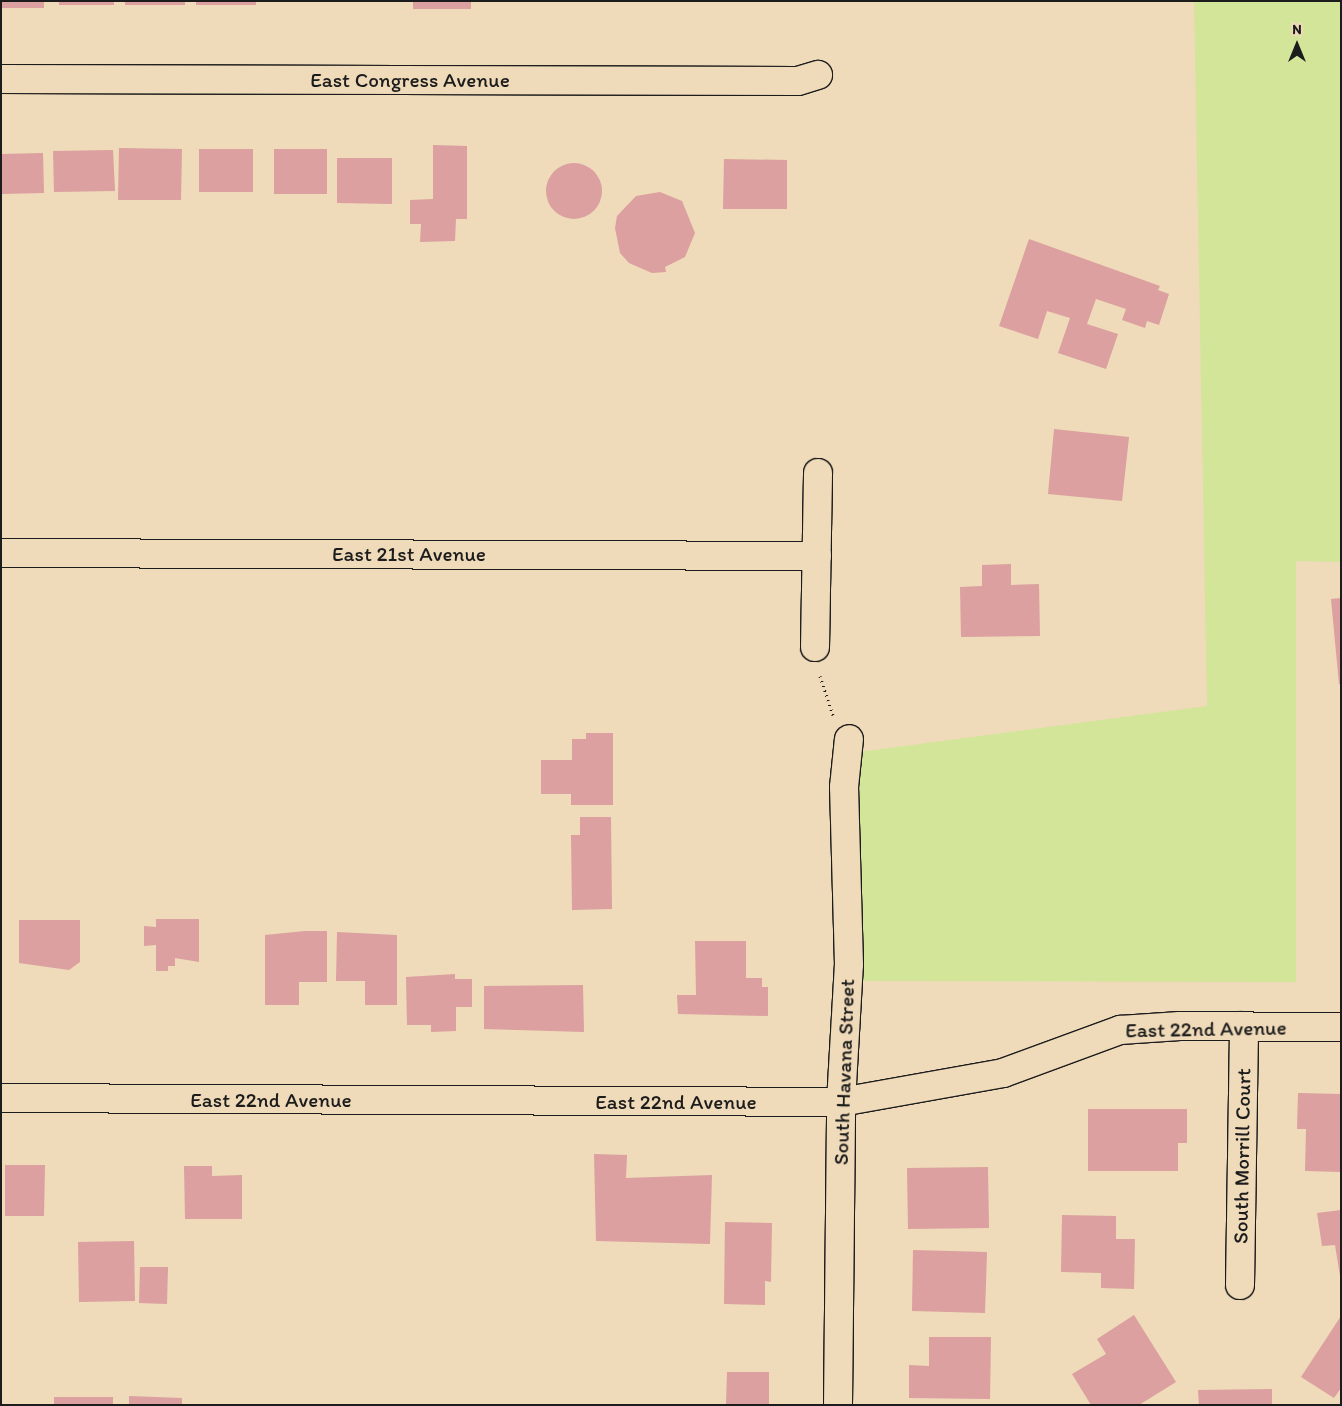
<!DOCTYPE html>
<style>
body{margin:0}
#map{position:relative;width:1342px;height:1406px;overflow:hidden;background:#efdab9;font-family:Itim,sans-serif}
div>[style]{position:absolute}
.green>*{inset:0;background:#d2e599}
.building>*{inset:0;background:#dba09f}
.round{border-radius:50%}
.path>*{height:3px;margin-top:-1.5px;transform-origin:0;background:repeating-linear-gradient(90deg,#1c1c1c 0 1px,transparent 0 5px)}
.roads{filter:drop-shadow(1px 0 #1c1c1c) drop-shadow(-1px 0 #1c1c1c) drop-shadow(0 1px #1c1c1c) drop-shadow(0 -1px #1c1c1c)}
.minor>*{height:28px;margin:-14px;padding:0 14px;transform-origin:14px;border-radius:14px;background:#efdab9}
span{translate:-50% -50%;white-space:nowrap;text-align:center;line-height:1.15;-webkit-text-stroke:4px #efdab9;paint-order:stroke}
.street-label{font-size:21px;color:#1c1c1c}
.frame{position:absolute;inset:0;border:2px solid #1c1c1c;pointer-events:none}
.north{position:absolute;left:1272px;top:20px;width:50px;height:50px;-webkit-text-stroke:4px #efdab9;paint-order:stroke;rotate:0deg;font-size:14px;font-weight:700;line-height:20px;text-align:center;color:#1c1c1c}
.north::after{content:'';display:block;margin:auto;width:18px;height:22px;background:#1c1c1c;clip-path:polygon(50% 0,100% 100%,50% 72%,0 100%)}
</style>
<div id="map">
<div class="green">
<i style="clip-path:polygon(1194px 1px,1341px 1px,1341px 562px,1296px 561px,1296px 982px,859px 981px,859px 752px,1207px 706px)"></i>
</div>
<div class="building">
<i style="clip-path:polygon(1px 1px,44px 1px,44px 8px,1px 8px)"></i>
<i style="clip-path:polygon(59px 1px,114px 1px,114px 5px,59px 5px)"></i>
<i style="clip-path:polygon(125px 1px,185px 1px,185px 5px,125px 5px)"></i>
<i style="clip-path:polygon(196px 1px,256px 1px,256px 5px,196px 5px)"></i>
<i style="clip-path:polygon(413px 1px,471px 1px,471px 9px,413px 9px)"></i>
<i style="clip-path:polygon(433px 145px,467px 146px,467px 219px,456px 219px,455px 241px,420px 242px,421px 224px,410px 224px,410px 200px,433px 199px)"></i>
<i style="clip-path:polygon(119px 148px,182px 149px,181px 200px,118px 200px)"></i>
<i style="clip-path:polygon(199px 149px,253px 149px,253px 192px,199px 192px)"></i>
<i style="clip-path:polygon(274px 149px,327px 149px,327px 194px,274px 194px)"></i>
<i style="clip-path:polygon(113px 150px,115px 191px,54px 192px,53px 151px)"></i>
<i style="clip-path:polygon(43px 153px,44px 193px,1px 194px,1px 154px)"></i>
<i style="clip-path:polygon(337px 158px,392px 158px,392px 204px,337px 203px)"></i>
<i style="clip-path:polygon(724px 159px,787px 160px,787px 209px,723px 209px)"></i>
<i class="round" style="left:546px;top:163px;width:56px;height:56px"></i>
<i style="clip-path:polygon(660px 192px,682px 201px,695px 233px,685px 257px,665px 267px,666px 272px,652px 273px,629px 263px,620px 253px,615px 228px,617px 216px,636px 196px)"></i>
<i style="clip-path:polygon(1029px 239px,1160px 286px,1158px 290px,1169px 294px,1159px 325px,1147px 321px,1145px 328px,1122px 320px,1126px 309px,1096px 299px,1087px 324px,1118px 334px,1106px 369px,1058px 353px,1070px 318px,1047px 311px,1038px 339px,999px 326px)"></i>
<i style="clip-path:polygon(1054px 429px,1129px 437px,1122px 501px,1048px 494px)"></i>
<i style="clip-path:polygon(1011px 564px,1011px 585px,1039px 584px,1040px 636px,961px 637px,960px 587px,982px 586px,982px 565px)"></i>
<i style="clip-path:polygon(1341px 598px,1341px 684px,1339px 684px,1331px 599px)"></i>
<i style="clip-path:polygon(586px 733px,613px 733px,613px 805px,571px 805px,571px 794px,541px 794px,541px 760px,572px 760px,572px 739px,586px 739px)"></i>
<i style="clip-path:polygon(580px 817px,611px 817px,612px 909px,572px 910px,571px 835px,580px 835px)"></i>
<i style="clip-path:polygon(156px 919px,199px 919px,199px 962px,175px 958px,175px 966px,168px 966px,168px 971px,156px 971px,156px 945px,144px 946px,144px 926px,156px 927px)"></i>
<i style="clip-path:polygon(19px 920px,80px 920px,80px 962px,69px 970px,19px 963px)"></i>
<i style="clip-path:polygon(305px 931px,327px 931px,327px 982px,299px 982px,299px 1005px,265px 1005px,265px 935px)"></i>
<i style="clip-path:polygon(337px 932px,397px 935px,397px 1005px,365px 1005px,365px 981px,336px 981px)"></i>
<i style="clip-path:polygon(695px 941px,746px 941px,746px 978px,762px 978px,762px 987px,768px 987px,768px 1016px,678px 1014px,677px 995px,696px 995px)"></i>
<i style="clip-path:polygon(455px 974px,455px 979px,472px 979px,472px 1007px,456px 1007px,456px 1031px,431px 1032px,431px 1025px,407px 1025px,406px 977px)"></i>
<i style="clip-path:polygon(583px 985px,584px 1032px,484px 1029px,484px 986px)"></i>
<i style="clip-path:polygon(1298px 1093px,1341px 1094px,1341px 1172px,1305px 1171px,1306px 1129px,1297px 1129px)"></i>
<i style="clip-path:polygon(1088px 1109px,1187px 1109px,1187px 1143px,1178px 1143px,1178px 1171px,1088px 1171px)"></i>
<i style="clip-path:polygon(594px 1154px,627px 1155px,626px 1178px,712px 1175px,710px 1244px,596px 1241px)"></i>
<i style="clip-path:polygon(5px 1165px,45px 1165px,44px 1216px,5px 1216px)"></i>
<i style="clip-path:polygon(184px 1166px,212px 1166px,212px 1176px,242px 1175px,242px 1219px,185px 1219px)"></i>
<i style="clip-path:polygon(988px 1167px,989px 1228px,908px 1229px,907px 1168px)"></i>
<i style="clip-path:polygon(1341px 1210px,1341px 1276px,1340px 1276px,1335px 1245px,1322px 1246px,1317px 1213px)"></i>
<i style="clip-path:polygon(1062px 1215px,1116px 1216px,1116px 1239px,1135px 1239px,1134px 1289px,1101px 1288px,1101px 1273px,1061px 1272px)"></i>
<i style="clip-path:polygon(725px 1222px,772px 1223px,771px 1282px,765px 1281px,765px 1305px,724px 1304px)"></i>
<i style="clip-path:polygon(134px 1241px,135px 1301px,79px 1302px,78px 1242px)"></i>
<i style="clip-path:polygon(913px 1250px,987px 1252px,985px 1313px,912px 1311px)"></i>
<i style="clip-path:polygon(140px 1267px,168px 1267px,167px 1304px,139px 1303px)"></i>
<i style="clip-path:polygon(1134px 1315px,1176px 1382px,1139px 1405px,1091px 1405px,1072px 1374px,1106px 1354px,1097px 1339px)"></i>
<i style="clip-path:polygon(1341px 1316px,1341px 1388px,1334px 1398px,1301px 1377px)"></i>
<i style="clip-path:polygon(929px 1337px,991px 1337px,990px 1399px,909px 1398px,909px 1365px,929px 1366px)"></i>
<i style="clip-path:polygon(727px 1372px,769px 1372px,769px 1405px,726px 1405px)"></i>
<i style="clip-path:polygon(1272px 1389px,1272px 1405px,1199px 1405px,1198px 1390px)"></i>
<i style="clip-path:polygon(129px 1396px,182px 1398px,182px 1405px,129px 1405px)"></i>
<i style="clip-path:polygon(54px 1397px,113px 1397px,113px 1405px,54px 1405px)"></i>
</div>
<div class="path">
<i style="left:820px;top:676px;width:41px;rotate:71.6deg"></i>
</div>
<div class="roads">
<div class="minor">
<i style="left:1px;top:79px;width:797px;rotate:0.14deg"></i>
<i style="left:798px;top:81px;width:21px;rotate:-17deg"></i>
<i style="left:1px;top:553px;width:816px;rotate:0.21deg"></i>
<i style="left:815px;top:647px;width:174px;rotate:-89deg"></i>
<i style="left:1px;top:1098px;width:840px;rotate:0.27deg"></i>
<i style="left:841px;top:1102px;width:165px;rotate:-10.1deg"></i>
<i style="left:1003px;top:1073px;width:125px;rotate:-20.2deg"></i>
<i style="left:1120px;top:1030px;width:60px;rotate:-3.8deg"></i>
<i style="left:1180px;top:1026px;width:161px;rotate:0.4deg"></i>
<i style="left:1240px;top:1285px;width:259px;rotate:-89.1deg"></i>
<i style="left:838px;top:1405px;width:303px;rotate:-89.4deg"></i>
<i style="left:841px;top:1102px;width:137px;rotate:-86.7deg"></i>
<i style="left:849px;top:965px;width:178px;rotate:-91.6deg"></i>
<i style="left:844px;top:787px;width:48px;rotate:-84.1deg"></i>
</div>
</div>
<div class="street-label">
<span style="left:410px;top:80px">East Congress Avenue</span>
<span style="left:409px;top:554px">East 21st Avenue</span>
<span style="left:1206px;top:1029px;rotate:-1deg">East 22nd Avenue</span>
<span style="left:844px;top:1072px;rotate:-88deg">South Havana Street</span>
<span style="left:271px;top:1100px">East 22nd Avenue</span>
<span style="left:676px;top:1102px">East 22nd Avenue</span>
<span style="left:1242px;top:1156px;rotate:-89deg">South Morrill Court</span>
</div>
<div class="frame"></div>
<div class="north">N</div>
</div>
